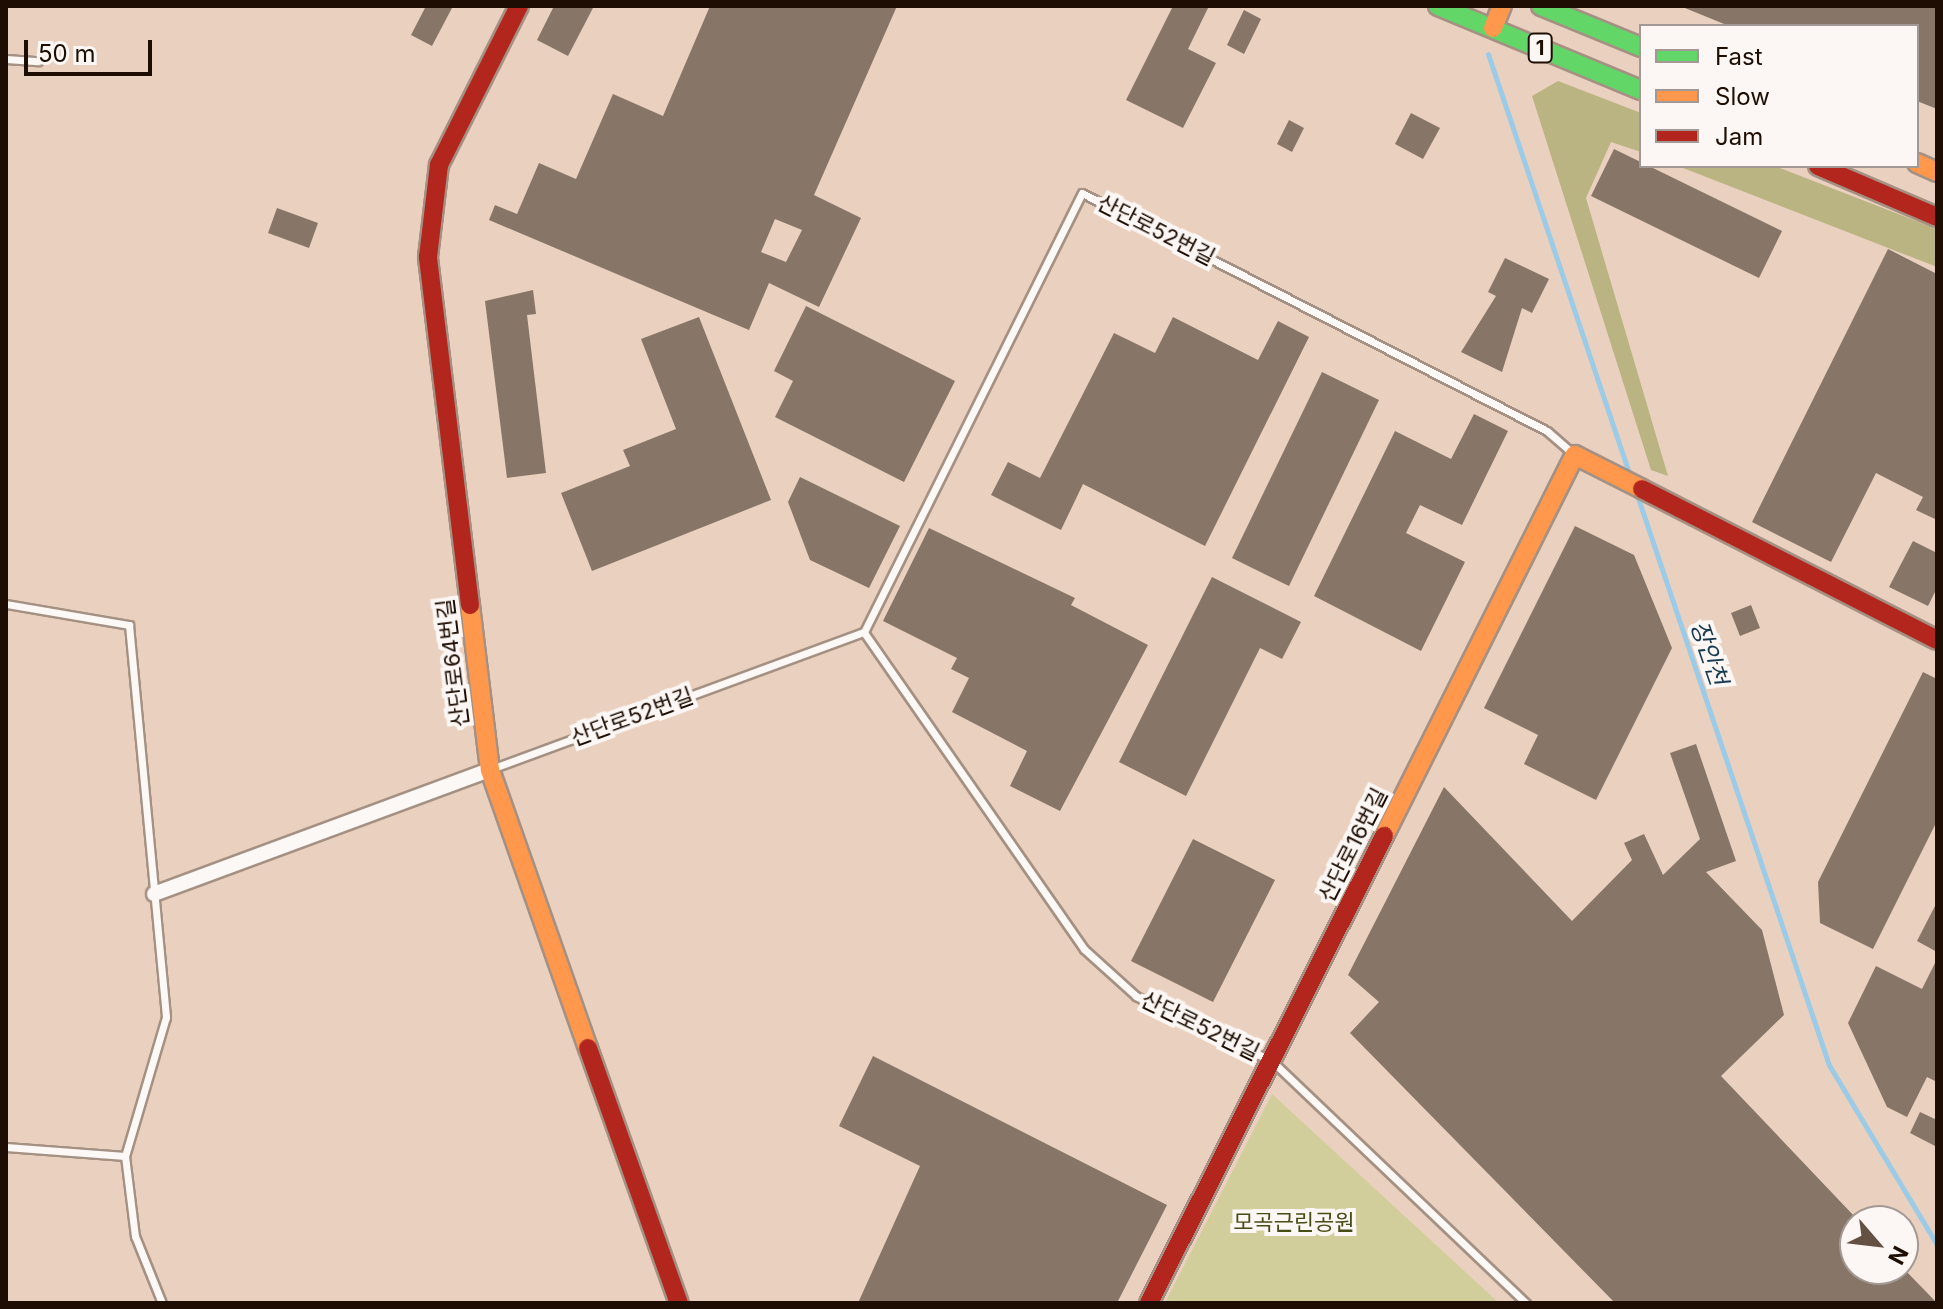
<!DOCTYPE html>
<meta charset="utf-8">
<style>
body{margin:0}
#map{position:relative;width:1943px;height:1309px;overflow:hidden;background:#ead0be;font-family:Inter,"Noto Sans KR",sans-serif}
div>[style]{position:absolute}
.green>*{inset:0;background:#d2ce9b}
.forest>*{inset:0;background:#bab483}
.stream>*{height:5px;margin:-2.5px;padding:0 2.5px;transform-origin:2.5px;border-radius:2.5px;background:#9ccbe7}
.building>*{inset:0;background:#877568}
.roads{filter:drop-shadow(2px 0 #a49183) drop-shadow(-2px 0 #a49183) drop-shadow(0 2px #a49183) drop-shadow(0 -2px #a49183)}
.lane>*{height:7px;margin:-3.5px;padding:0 3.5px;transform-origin:3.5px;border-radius:3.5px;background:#fcf8f5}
.street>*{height:14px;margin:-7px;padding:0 7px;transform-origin:7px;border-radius:7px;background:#fcf8f5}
.fast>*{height:18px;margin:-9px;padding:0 9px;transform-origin:9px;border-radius:9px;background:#63d668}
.slow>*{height:18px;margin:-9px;padding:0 9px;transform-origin:9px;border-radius:9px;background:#ff974d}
.jam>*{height:18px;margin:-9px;padding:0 9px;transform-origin:9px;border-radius:9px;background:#b3261e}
span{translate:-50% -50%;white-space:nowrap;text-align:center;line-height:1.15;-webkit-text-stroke:8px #fcf7f4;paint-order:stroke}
.shield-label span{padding:2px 6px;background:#fcf7f4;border:2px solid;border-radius:6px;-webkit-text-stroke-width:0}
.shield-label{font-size:20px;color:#1d0d03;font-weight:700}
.street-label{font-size:22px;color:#1d0d03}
.park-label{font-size:22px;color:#474e15}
.water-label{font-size:24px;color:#183a4e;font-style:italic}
.frame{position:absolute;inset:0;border:8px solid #1d0d03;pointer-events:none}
.legend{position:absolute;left:1639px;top:24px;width:280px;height:144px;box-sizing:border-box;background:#fcf7f4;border:2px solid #a39994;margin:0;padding:10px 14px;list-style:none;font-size:24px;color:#1d0d03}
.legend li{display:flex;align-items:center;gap:16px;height:40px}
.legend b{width:40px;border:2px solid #a39994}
.north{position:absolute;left:1839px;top:1205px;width:80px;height:80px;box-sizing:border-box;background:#fcf7f4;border:2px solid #a39994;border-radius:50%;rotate:118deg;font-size:22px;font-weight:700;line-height:32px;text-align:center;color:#1d0d03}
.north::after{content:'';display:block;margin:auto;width:28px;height:36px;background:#655144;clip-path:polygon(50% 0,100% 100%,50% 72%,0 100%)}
.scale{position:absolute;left:24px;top:40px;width:128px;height:36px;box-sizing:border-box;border:4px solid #1d0d03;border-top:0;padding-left:10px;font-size:24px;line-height:28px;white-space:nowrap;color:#1d0d03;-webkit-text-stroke:6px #fcf7f4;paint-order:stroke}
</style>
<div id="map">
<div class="green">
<i style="clip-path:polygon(1272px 1094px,1499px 1303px,1165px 1303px)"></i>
</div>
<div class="forest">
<i style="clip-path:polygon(1558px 81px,1641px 113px,1641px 152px,1611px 142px,1586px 198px,1668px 476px,1651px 470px,1532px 96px)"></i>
<i style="clip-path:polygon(1678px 166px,1775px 166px,1937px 229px,1937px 267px)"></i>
</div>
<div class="stream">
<i style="left:1488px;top:54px;width:444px;rotate:71.4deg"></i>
<i style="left:1636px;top:492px;width:605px;rotate:71.39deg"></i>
<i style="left:1829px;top:1065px;width:210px;rotate:59deg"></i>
</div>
<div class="building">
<i style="clip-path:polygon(426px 6px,453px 6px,432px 46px,411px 35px)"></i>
<i style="clip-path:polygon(554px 6px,594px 6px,568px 56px,537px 40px)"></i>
<i style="clip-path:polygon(evenodd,710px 6px,897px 6px,814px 195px,861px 218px,819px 307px,769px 283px,749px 330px,489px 220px,495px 205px,517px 214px,539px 163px,576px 179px,613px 94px,663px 116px,710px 6px,775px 219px,802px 230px,786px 262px,761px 252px,775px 219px)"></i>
<i style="clip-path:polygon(1173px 6px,1209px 6px,1188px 49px,1216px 63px,1183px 128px,1126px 100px)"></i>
<i style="clip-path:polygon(1680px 6px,1937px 6px,1937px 109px,1917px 101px,1917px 26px,1729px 26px)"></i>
<i style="clip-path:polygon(1244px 10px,1261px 19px,1244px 54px,1227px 45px)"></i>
<i style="clip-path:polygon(1411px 113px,1440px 128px,1423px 159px,1395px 144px)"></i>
<i style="clip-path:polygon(1289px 120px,1304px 128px,1292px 152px,1277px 144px)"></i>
<i style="clip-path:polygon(1614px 149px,1782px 231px,1759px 278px,1591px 196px)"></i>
<i style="clip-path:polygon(277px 208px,318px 223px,309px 248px,268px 233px)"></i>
<i style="clip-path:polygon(1888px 249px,1937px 274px,1937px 520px,1916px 510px,1923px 497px,1876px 473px,1831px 562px,1752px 522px)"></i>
<i style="clip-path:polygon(1505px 258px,1549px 279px,1532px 313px,1522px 308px,1502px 372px,1461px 352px,1496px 296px,1488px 292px)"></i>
<i style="clip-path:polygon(533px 290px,536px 314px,527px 315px,546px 473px,507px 478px,485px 301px)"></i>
<i style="clip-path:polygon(806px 306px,955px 381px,904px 482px,775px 417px,793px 381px,774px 371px)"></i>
<i style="clip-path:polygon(699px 317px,771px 500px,592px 571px,561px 493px,630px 466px,623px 450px,676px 429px,641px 339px)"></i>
<i style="clip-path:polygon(1173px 317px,1258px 360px,1278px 321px,1309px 337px,1205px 546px,1083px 484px,1061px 530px,991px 495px,1008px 462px,1040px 478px,1114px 333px,1155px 353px)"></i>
<i style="clip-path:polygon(1322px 372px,1379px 400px,1289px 586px,1232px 558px)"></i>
<i style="clip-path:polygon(1474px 414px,1508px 431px,1462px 525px,1420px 505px,1406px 533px,1465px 562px,1421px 651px,1314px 596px,1395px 431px,1451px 459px)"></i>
<i style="clip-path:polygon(800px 477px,900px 526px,869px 588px,810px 560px,788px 502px)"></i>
<i style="clip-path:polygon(1575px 526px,1634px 555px,1672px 648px,1596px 800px,1524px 764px,1538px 735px,1484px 708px)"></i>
<i style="clip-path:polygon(929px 528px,1075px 598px,1071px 605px,1148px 645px,1060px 811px,1010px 786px,1027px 751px,952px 712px,969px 678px,951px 669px,957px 658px,883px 621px)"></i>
<i style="clip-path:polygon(1913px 541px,1937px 553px,1937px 588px,1928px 606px,1889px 587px)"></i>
<i style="clip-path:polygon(1212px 577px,1301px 622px,1282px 659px,1260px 648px,1186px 796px,1119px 762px)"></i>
<i style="clip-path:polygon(1751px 605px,1760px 628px,1740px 636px,1731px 613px)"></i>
<i style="clip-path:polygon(1923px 672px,1937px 679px,1937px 821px,1873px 949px,1820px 923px,1818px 882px)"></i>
<i style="clip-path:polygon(1696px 744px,1736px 861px,1706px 872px,1762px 930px,1784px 1015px,1721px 1076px,1855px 1217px,1855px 1269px,1904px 1269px,1937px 1303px,1615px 1303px,1350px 1033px,1379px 1002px,1348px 975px,1444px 787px,1572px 921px,1632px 860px,1624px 843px,1644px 834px,1663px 875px,1700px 839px,1670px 753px)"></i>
<i style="clip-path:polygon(1193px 839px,1275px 880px,1213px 1002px,1131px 961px)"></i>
<i style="clip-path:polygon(1937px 902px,1937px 952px,1917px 941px)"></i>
<i style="clip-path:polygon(1937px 959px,1937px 1082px,1927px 1077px,1907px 1117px,1887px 1107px,1848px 1023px,1876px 966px,1922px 989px)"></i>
<i style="clip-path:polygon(873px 1056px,1167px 1205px,1117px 1303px,858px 1303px,920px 1166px,839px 1126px)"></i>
<i style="clip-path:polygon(1920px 1112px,1937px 1120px,1937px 1147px,1910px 1133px)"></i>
</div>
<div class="roads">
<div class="lane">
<i style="left:6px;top:59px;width:32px;rotate:4deg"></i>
<i style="left:6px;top:604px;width:125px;rotate:9.7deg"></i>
<i style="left:129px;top:625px;width:394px;rotate:84.6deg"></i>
<i style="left:166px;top:1017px;width:145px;rotate:106.4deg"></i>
<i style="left:125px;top:1156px;width:81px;rotate:82.9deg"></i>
<i style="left:135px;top:1236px;width:72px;rotate:68.1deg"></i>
<i style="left:491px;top:769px;width:397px;rotate:-20.2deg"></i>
<i style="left:6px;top:1147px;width:119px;rotate:4.3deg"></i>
<i style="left:1526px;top:1303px;width:351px;rotate:-136.4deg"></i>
<i style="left:1272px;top:1061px;width:151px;rotate:-154.5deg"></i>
<i style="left:1136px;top:996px;width:70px;rotate:-137.9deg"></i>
<i style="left:1084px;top:949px;width:386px;rotate:-124.8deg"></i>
<i style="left:864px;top:632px;width:490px;rotate:-63.6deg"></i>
<i style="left:1082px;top:193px;width:522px;rotate:27.1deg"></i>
<i style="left:1547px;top:431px;width:35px;rotate:41deg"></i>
</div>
<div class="street">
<i style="left:154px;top:894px;width:358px;rotate:-20.3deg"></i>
</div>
<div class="fast">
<i style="left:1438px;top:6px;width:220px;rotate:22.5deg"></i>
<i style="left:1541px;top:6px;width:108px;rotate:22.3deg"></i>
</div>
<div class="slow">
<i style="left:1493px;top:28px;width:24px;rotate:-68deg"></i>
<i style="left:1917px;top:163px;width:22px;rotate:24deg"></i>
<i style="left:470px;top:605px;width:166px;rotate:83.1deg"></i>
<i style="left:490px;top:770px;width:295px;rotate:70.6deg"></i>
<i style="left:1384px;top:836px;width:426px;rotate:-63.4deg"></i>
<i style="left:1575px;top:455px;width:75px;rotate:26.9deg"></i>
</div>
<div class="jam">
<i style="left:1818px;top:166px;width:129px;rotate:23.2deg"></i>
<i style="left:1642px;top:489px;width:331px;rotate:27.1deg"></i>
<i style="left:470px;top:605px;width:351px;rotate:-96.9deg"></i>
<i style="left:428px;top:257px;width:93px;rotate:-83.2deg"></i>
<i style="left:439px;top:165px;width:178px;rotate:-63.3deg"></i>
<i style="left:588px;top:1048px;width:271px;rotate:70.4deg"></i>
<i style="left:1149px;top:1303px;width:523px;rotate:-63.29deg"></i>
</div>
</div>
<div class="shield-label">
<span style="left:1540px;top:48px">1</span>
</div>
<div class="street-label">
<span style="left:1156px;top:230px;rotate:27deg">산단로52번길</span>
<span style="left:453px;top:663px;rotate:-97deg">산단로64번길</span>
<span style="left:632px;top:717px;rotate:-20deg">산단로52번길</span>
<span style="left:1353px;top:845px;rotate:-63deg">산단로16번길</span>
<span style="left:1200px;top:1026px;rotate:26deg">산단로52번길</span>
</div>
<div class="park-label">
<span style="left:1294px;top:1223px">모곡근린공원</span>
</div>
<div class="water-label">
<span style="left:1709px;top:653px;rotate:71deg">장안천</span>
</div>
<div class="frame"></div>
<ul class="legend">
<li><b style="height:10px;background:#63d668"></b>Fast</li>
<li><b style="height:10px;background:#ff974d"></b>Slow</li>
<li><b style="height:10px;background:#b3261e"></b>Jam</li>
</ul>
<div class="north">N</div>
<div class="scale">50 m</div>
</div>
